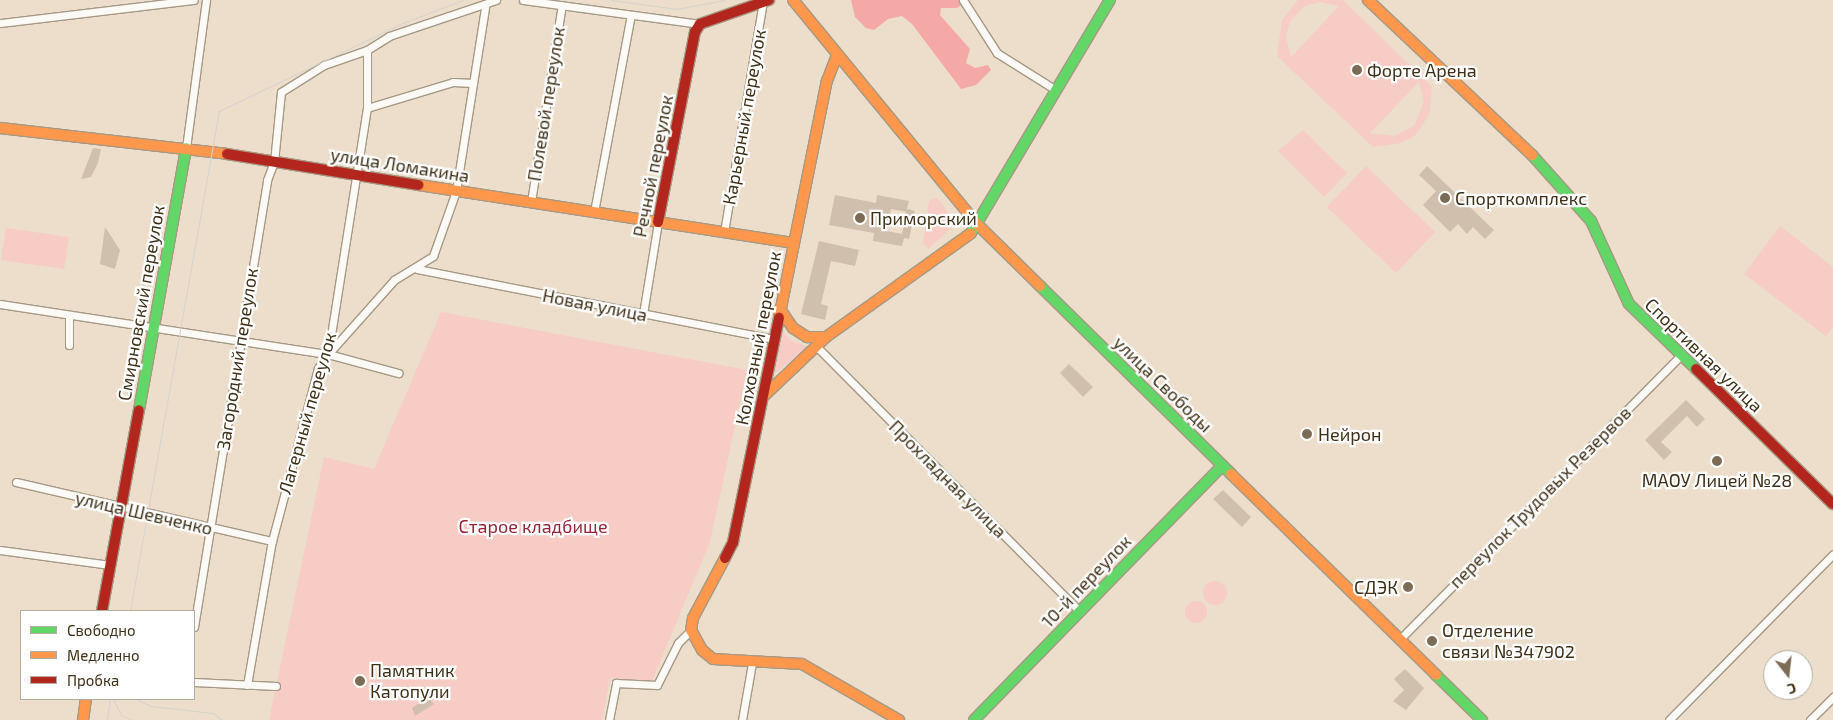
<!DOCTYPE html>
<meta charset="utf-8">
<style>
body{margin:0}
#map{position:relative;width:1833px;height:720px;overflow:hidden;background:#ecdecb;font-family:"Exo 2",sans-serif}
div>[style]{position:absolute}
.green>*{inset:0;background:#f6ccc4}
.round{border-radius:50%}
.forest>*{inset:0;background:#f5a9a6}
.building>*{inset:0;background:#d1bfae}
.roads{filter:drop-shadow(1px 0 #a69984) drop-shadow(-1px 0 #a69984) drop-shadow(0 1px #a69984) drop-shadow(0 -1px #a69984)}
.street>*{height:7px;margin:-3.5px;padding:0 3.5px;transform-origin:3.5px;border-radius:3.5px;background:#fcfaf7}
.fast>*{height:10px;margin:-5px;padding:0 5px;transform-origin:5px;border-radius:5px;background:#63d668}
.slow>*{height:10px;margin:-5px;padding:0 5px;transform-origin:5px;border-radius:5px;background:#ff974d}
.jam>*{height:10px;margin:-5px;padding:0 5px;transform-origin:5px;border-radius:5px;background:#b3261e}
.tram>*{height:1px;margin:-0.5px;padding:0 0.5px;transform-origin:0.5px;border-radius:0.5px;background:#d6d2cc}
.dots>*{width:14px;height:14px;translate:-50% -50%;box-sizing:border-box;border:2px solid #fff;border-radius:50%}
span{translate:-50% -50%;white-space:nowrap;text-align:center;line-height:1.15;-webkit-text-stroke:4.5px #fff;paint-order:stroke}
.poi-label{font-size:18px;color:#3f2f16}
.left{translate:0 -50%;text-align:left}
.right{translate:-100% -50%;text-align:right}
.street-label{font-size:18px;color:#3f2f16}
.park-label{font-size:18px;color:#942436}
.legend{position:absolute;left:20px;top:610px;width:175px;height:90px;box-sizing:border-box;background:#fff;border:1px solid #b2aca2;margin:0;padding:6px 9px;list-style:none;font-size:15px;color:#3f2f16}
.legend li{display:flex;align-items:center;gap:10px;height:25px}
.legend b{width:25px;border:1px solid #b2aca2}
.north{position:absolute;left:1763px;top:650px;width:50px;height:50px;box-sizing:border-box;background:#fff;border:1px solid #b2aca2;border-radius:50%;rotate:164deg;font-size:14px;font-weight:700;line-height:20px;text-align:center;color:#3f2f16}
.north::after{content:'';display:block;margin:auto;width:18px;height:22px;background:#7c6c55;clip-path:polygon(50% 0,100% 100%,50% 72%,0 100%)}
</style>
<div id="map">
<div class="green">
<i style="clip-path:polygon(evenodd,1298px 0,1343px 0,1432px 87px,1429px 115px,1415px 136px,1401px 143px,1373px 147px,1277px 56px,1282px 20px,1298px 0,1320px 2px,1339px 6px,1291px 57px,1286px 37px,1290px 21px,1305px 6px,1320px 2px,1298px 0,1419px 82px,1424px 102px,1414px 126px,1395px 136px,1370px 133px,1419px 82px)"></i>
<i style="clip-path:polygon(1303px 130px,1347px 173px,1324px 197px,1278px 151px)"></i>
<i style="clip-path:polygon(1366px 166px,1435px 232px,1396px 273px,1327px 207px)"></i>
<i style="clip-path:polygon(937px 197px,956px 224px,928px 249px,923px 243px,929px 201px)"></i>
<i style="clip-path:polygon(1780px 226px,1833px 267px,1833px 327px,1826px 336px,1744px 274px)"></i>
<i style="clip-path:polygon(6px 228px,69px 237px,64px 269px,1px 260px)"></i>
<i style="clip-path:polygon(441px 312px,747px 370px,710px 542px,652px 681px,610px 678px,602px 720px,269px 720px,324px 457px,374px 469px)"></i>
<i style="clip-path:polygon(781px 329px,790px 340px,809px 347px,773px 375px)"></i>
<i class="round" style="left:1203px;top:581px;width:24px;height:24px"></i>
<i class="round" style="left:1185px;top:601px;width:22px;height:22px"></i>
</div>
<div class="forest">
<i style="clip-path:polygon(851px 0,968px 0,957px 8px,941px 8px,940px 15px,970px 49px,966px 63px,975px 68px,988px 65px,991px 70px,976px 85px,961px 89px,912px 24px,902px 16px,888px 19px,874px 30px,866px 28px,855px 17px)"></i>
</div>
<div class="building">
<i style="clip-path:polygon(93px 148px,101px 149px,98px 163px,91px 177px,81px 179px)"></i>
<i style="clip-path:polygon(1427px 166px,1494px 230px,1485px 239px,1473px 227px,1467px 234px,1458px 224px,1450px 232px,1423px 205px,1436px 191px,1419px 175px)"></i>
<i style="clip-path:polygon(evenodd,835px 195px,876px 203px,877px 195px,909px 201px,907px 209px,915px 211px,909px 239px,904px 238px,902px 246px,873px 241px,874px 233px,829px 225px,835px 195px,891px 209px,906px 212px,902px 234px,887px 231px,891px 209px)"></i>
<i style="clip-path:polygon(105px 227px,120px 250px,115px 269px,100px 264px)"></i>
<i style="clip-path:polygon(819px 241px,859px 250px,855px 266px,831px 261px,821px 304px,828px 306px,825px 320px,801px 314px)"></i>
<i style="clip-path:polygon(1069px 364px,1093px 387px,1083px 397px,1060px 373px)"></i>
<i style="clip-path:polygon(1686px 400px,1705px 419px,1697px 427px,1687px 416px,1661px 442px,1672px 452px,1664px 460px,1645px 440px)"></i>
<i style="clip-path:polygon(1223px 490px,1251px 517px,1242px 527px,1213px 499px)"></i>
<i style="clip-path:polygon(1405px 669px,1424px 688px,1406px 710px,1393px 701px,1404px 690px,1394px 679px)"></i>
<i style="clip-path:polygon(428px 697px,434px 704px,415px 716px,412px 708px)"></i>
</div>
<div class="roads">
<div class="street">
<i style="left:523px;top:0;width:179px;rotate:7.7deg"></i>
<i style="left:963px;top:0;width:63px;rotate:57.3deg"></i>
<i style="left:997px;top:53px;width:70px;rotate:32.1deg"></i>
<i style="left:0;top:23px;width:195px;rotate:-6.8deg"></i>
<i style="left:367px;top:108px;width:90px;rotate:-16.8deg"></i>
<i style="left:453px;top:82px;width:20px;rotate:3deg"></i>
<i style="left:186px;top:148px;width:149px;rotate:-82.3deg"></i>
<i style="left:531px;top:202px;width:199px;rotate:-81.1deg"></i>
<i style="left:594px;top:212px;width:200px;rotate:-79.4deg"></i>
<i style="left:724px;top:232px;width:233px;rotate:-80.4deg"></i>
<i style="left:417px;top:269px;width:363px;rotate:11.1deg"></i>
<i style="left:0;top:304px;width:332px;rotate:8.7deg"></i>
<i style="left:328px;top:354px;width:73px;rotate:15.2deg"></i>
<i style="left:643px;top:314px;width:93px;rotate:-80.7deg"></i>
<i style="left:69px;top:345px;width:30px;rotate:-90deg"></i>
<i style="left:816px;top:346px;width:375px;rotate:45.2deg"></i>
<i style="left:329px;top:353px;width:98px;rotate:-48.3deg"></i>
<i style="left:394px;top:280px;width:46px;rotate:-31.6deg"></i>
<i style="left:433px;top:256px;width:69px;rotate:-70.5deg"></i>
<i style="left:456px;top:191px;width:186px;rotate:-81deg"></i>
<i style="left:16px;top:482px;width:263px;rotate:13deg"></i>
<i style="left:0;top:550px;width:111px;rotate:7.8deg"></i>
<i style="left:194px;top:627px;width:453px;rotate:-80.7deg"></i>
<i style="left:267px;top:180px;width:19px;rotate:-69deg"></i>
<i style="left:274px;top:162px;width:70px;rotate:-84.3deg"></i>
<i style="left:281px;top:92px;width:51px;rotate:-32.1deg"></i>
<i style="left:324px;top:65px;width:46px;rotate:-19.2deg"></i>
<i style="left:367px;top:50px;width:26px;rotate:-32deg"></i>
<i style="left:389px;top:36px;width:113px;rotate:-18.6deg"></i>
<i style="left:1400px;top:639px;width:400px;rotate:-45.3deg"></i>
<i style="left:194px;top:682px;width:82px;rotate:2.8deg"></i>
<i style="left:247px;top:685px;width:146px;rotate:-80.2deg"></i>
<i style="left:272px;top:541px;width:179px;rotate:-75.1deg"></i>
<i style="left:318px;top:368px;width:17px;rotate:-54deg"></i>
<i style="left:328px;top:354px;width:249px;rotate:-81deg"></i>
<i style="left:367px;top:108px;width:58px;rotate:-90deg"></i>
<i style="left:609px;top:720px;width:38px;rotate:-79deg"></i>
<i style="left:616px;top:683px;width:41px;rotate:2.8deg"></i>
<i style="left:657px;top:685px;width:47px;rotate:-63.4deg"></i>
<i style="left:678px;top:643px;width:18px;rotate:-45deg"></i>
<i style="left:742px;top:720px;width:58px;rotate:-80deg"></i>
<i style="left:1669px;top:720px;width:233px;rotate:-45.3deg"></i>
<i style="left:1810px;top:720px;width:33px;rotate:-45deg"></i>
</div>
<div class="fast">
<i style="left:1532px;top:155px;width:89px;rotate:48.2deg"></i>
<i style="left:1591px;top:221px;width:91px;rotate:65.4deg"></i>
<i style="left:1629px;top:304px;width:93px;rotate:44.1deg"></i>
<i style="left:971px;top:233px;width:271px;rotate:-59.2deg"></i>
<i style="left:1040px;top:286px;width:268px;rotate:44.5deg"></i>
<i style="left:139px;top:410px;width:266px;rotate:-79.8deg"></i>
<i style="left:1436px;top:675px;width:64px;rotate:44.4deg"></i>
<i style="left:974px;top:720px;width:355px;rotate:-45.7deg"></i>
</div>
<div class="slow">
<i style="left:793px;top:0;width:291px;rotate:50.6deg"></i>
<i style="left:978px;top:225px;width:87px;rotate:44.5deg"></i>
<i style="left:1368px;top:0;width:226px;rotate:43.4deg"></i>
<i style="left:0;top:128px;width:228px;rotate:6.5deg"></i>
<i style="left:419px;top:185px;width:378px;rotate:8.8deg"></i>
<i style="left:780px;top:309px;width:23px;rotate:56deg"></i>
<i style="left:793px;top:328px;width:17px;rotate:33deg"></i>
<i style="left:807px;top:337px;width:19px"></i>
<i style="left:826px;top:337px;width:178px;rotate:-35.6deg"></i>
<i style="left:779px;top:318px;width:242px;rotate:-78.6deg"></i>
<i style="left:827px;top:81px;width:26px;rotate:-69deg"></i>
<i style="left:765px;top:395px;width:84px;rotate:-43.6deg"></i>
<i style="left:1231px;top:474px;width:287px;rotate:44.4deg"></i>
<i style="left:725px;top:558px;width:68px;rotate:118.1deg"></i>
<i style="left:693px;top:618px;width:12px;rotate:99deg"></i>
<i style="left:691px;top:630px;width:23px;rotate:61deg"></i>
<i style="left:702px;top:650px;width:14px;rotate:39deg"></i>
<i style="left:713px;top:659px;width:89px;rotate:3.2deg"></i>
<i style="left:802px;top:664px;width:112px;rotate:30deg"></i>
<i style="left:83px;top:720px;width:21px;rotate:-82deg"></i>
</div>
<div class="jam">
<i style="left:227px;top:154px;width:194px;rotate:9.2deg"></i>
<i style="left:658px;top:222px;width:194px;rotate:-79deg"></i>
<i style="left:695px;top:32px;width:9px;rotate:-58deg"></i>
<i style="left:700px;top:24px;width:73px;rotate:-19.2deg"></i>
<i style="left:1696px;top:369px;width:192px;rotate:44.6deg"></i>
<i style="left:725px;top:558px;width:18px;rotate:-63deg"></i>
<i style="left:733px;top:542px;width:229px;rotate:-78.4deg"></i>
<i style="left:102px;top:611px;width:204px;rotate:-79.6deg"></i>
</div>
</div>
<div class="tram">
<i style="left:611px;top:0;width:67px;rotate:7.8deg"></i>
<i style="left:677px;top:9px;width:48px;rotate:-10.8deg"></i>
<i style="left:130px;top:611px;width:508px;rotate:-79.91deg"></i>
<i style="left:219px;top:111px;width:204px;rotate:-25.6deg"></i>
<i style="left:403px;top:23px;width:64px;rotate:-21deg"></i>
<i style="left:113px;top:699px;width:18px;rotate:63deg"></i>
<i style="left:121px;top:715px;width:12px;rotate:24deg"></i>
<i style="left:136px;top:699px;width:17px;rotate:25deg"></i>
<i style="left:151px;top:706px;width:62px;rotate:6.4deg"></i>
<i style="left:213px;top:713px;width:11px;rotate:38deg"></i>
<i style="left:107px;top:720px;width:21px;rotate:-82deg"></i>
</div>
<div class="dots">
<i style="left:1357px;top:70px;background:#7c6c55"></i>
<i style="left:1445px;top:198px;background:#7c6c55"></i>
<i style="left:860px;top:218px;background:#7c6c55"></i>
<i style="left:1307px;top:434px;background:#7c6c55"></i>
<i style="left:1717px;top:461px;background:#7c6c55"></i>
<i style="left:1408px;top:587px;background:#7c6c55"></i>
<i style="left:1432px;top:641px;background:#7c6c55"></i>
<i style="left:360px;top:681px;background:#7c6c55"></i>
</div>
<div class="poi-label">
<span class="left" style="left:1367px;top:70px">Форте Арена</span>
<span class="left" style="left:1455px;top:198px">Спорткомплекс</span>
<span class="left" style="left:870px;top:218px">Приморский</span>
<span class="left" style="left:1318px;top:434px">Нейрон</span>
<span style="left:1717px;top:480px">МАОУ Лицей №28</span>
<span class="right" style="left:1398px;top:587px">СДЭК</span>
<span class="left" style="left:1442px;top:641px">Отделение<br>связи №347902</span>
<span class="left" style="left:370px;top:681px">Памятник<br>Катопули</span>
</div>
<div class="street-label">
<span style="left:546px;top:104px;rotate:-81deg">Полевой переулок</span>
<span style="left:744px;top:117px;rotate:-80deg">Карьерный переулок</span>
<span style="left:400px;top:165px;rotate:9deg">улица Ломакина</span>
<span style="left:653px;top:166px;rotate:-79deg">Речной переулок</span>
<span style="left:141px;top:303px;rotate:-80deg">Смирновский переулок</span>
<span style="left:595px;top:305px;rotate:11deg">Новая улица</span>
<span style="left:758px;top:338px;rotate:-79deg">Колхозный переулок</span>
<span style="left:1704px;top:355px;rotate:44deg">Спортивная улица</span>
<span style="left:237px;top:359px;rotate:-81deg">Загородний переулок</span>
<span style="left:1163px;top:384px;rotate:44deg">улица Свободы</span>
<span style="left:307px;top:413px;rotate:-74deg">Лагерный переулок</span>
<span style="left:948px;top:479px;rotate:45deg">Прохладная улица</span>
<span style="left:1540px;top:497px;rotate:-45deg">переулок Трудовых Резервов</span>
<span style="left:144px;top:513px;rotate:13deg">улица Шевченко</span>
<span style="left:1086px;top:581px;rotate:-46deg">10-й переулок</span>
</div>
<div class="park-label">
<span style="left:533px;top:526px">Старое кладбище</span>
</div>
<ul class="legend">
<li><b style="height:6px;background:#63d668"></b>Свободно</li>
<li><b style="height:6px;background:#ff974d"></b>Медленно</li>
<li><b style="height:6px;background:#b3261e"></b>Пробка</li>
</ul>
<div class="north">С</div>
</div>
